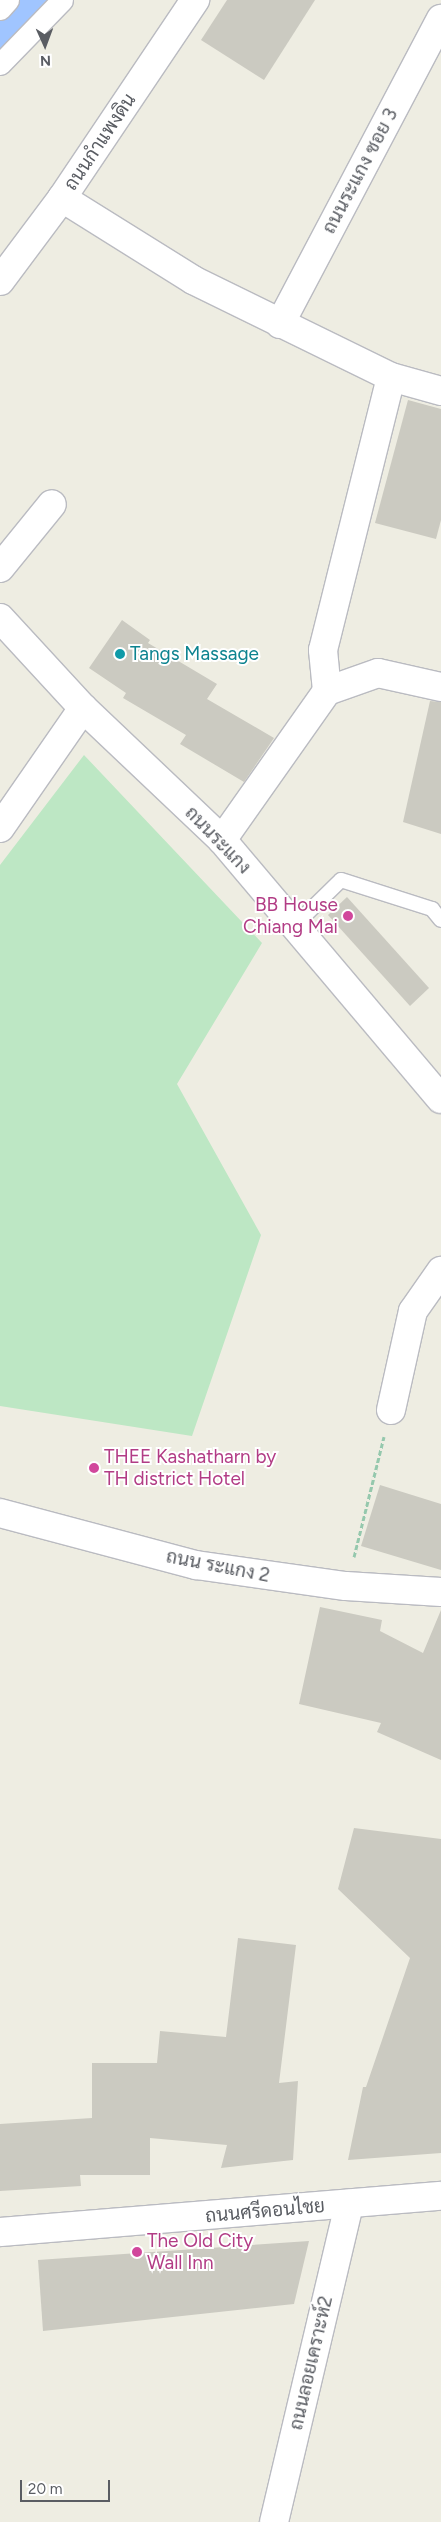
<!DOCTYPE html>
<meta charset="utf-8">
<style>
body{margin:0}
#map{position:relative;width:441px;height:2522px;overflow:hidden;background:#eeede2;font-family:Figtree,Sarabun,sans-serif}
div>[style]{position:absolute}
.green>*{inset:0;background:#bde7c4}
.water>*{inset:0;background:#a0c5ff}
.building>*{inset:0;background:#cbcac1}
.path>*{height:3px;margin-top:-1.5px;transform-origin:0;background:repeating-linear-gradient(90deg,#95c8ad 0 5px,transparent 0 7.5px)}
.roads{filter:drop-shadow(1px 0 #babbc1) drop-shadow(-1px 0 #babbc1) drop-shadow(0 1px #babbc1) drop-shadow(0 -1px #babbc1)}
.service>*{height:14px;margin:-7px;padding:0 7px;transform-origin:7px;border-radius:7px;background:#fff}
.pedestrian>*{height:21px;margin:-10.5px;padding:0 10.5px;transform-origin:10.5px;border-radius:10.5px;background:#fff}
.minor>*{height:28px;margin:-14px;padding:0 14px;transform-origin:14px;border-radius:14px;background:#fff}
.tertiary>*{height:28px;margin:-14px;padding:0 14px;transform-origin:14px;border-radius:14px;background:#fff}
.dots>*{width:14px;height:14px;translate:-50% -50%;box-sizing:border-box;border:2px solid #fff;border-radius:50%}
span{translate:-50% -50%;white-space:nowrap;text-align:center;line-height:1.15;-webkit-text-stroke:4px #fff;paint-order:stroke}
.street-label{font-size:19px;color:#5a5d63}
.culture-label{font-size:19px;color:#0d838f}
.left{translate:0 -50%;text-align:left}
.hotel-label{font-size:19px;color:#b23c85}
.right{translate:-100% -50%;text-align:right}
.north{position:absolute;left:20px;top:20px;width:50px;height:50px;-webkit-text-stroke:4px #fff;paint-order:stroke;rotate:178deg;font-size:14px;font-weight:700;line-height:20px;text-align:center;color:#5a5d63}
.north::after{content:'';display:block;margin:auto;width:18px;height:22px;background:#5a5d63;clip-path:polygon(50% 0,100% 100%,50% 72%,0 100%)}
.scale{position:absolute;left:20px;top:2480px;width:90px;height:22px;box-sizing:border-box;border:2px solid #5a5d63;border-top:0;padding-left:6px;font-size:15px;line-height:18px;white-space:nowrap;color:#5a5d63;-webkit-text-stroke:4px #fff;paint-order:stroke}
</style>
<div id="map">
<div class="green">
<i style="clip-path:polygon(84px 755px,262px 943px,177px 1084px,261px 1235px,192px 1436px,0 1406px,0 865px)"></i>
</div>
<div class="water">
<i style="clip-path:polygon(18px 0,56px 0,0 59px,0 19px)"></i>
</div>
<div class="building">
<i style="clip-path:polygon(227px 0,315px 0,264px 80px,201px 40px)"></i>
<i style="clip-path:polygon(408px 400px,441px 409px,441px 520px,436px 539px,375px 523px)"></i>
<i style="clip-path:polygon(122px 620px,150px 640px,148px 643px,217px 684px,207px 699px,274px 738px,244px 782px,180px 744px,186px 735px,123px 698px,126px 693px,89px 668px)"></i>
<i style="clip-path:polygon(430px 701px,441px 702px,441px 834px,403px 822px)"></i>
<i style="clip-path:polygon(347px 897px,429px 988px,410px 1006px,328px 915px)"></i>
<i style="clip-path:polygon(380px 1485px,441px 1504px,441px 1570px,361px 1546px)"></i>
<i style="clip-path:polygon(320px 1607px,382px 1620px,380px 1631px,423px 1653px,441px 1610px,441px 1760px,377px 1732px,381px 1723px,299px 1704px)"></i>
<i style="clip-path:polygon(354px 1828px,441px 1839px,441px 2153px,348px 2160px,363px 2087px,366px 2087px,410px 1958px,338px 1889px)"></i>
<i style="clip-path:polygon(238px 1938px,296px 1945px,279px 2083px,298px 2081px,293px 2160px,221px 2168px,227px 2145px,150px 2138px,150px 2175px,80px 2175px,81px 2186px,0 2191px,0 2124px,92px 2118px,92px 2063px,157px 2063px,160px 2031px,226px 2037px)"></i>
<i style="clip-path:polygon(309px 2241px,294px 2304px,43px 2331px,38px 2260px)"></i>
</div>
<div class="path">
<i style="left:354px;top:1557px;width:124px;rotate:-76deg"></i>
</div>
<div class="roads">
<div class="service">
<i style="left:295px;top:925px;width:64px;rotate:-44.4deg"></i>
<i style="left:341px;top:880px;width:96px;rotate:17.7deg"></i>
<i style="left:432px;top:909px;width:14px;rotate:51deg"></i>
</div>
<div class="pedestrian">
<i style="left:0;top:9px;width:12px;rotate:-48deg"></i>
<i style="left:0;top:64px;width:89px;rotate:-45.9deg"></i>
</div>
<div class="minor">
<i style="left:62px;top:198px;width:155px;rotate:32deg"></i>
<i style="left:193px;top:280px;width:220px;rotate:26.1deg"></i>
<i style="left:391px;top:377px;width:52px;rotate:15.6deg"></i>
<i style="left:0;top:281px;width:104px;rotate:-53.2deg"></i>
<i style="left:62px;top:198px;width:239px;rotate:-56.1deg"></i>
<i style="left:280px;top:324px;width:345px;rotate:-62.2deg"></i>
<i style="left:0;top:568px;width:82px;rotate:-50.9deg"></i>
<i style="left:0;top:618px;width:122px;rotate:47.3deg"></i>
<i style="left:83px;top:708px;width:192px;rotate:43.5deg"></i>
<i style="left:222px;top:840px;width:339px;rotate:49.8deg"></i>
<i style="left:327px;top:691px;width:41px;rotate:-95.6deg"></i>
<i style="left:323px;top:650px;width:281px;rotate:-76deg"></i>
<i style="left:0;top:828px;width:146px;rotate:-55.3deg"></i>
<i style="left:222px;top:840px;width:182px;rotate:-54.8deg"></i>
<i style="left:327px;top:691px;width:54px;rotate:-19.4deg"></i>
<i style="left:378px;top:673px;width:65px;rotate:12.5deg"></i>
<i style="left:391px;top:1410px;width:101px;rotate:-77.5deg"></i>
<i style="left:413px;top:1311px;width:49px;rotate:-55deg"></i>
<i style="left:0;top:1513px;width:203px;rotate:14.9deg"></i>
<i style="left:196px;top:1565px;width:151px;rotate:8deg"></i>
<i style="left:346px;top:1586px;width:95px;rotate:3.6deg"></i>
<i style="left:274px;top:2522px;width:327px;rotate:-76.7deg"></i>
</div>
<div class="tertiary">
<i style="left:0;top:2232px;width:442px;rotate:-4.7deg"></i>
</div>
</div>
<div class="dots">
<i style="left:120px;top:654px;background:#0f9aa8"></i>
<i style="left:348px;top:916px;background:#d1479c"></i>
<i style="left:94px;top:1468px;background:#d1479c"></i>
<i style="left:137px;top:2252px;background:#d1479c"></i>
</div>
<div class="street-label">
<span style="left:100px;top:142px;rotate:-56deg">ถนนกำแพงดิน</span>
<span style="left:360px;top:171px;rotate:-62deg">ถนนระแกง ซอย 3</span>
<span style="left:218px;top:840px;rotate:46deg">ถนนระแกง</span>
<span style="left:218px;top:1566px;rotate:11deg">ถนน ระแกง 2</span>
<span style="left:265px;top:2211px;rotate:-5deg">ถนนศรีดอนไชย</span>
<span style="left:311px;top:2363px;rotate:-77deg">ถนนลอยเคราะห์2</span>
</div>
<div class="culture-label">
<span class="left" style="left:130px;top:654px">Tangs Massage</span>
</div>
<div class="hotel-label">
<span class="right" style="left:338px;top:916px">BB House<br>Chiang Mai</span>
<span class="left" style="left:104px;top:1468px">THEE Kashatharn by<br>TH district Hotel</span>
<span class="left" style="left:147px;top:2252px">The Old City<br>Wall Inn</span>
</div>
<div class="north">N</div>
<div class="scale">20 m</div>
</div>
